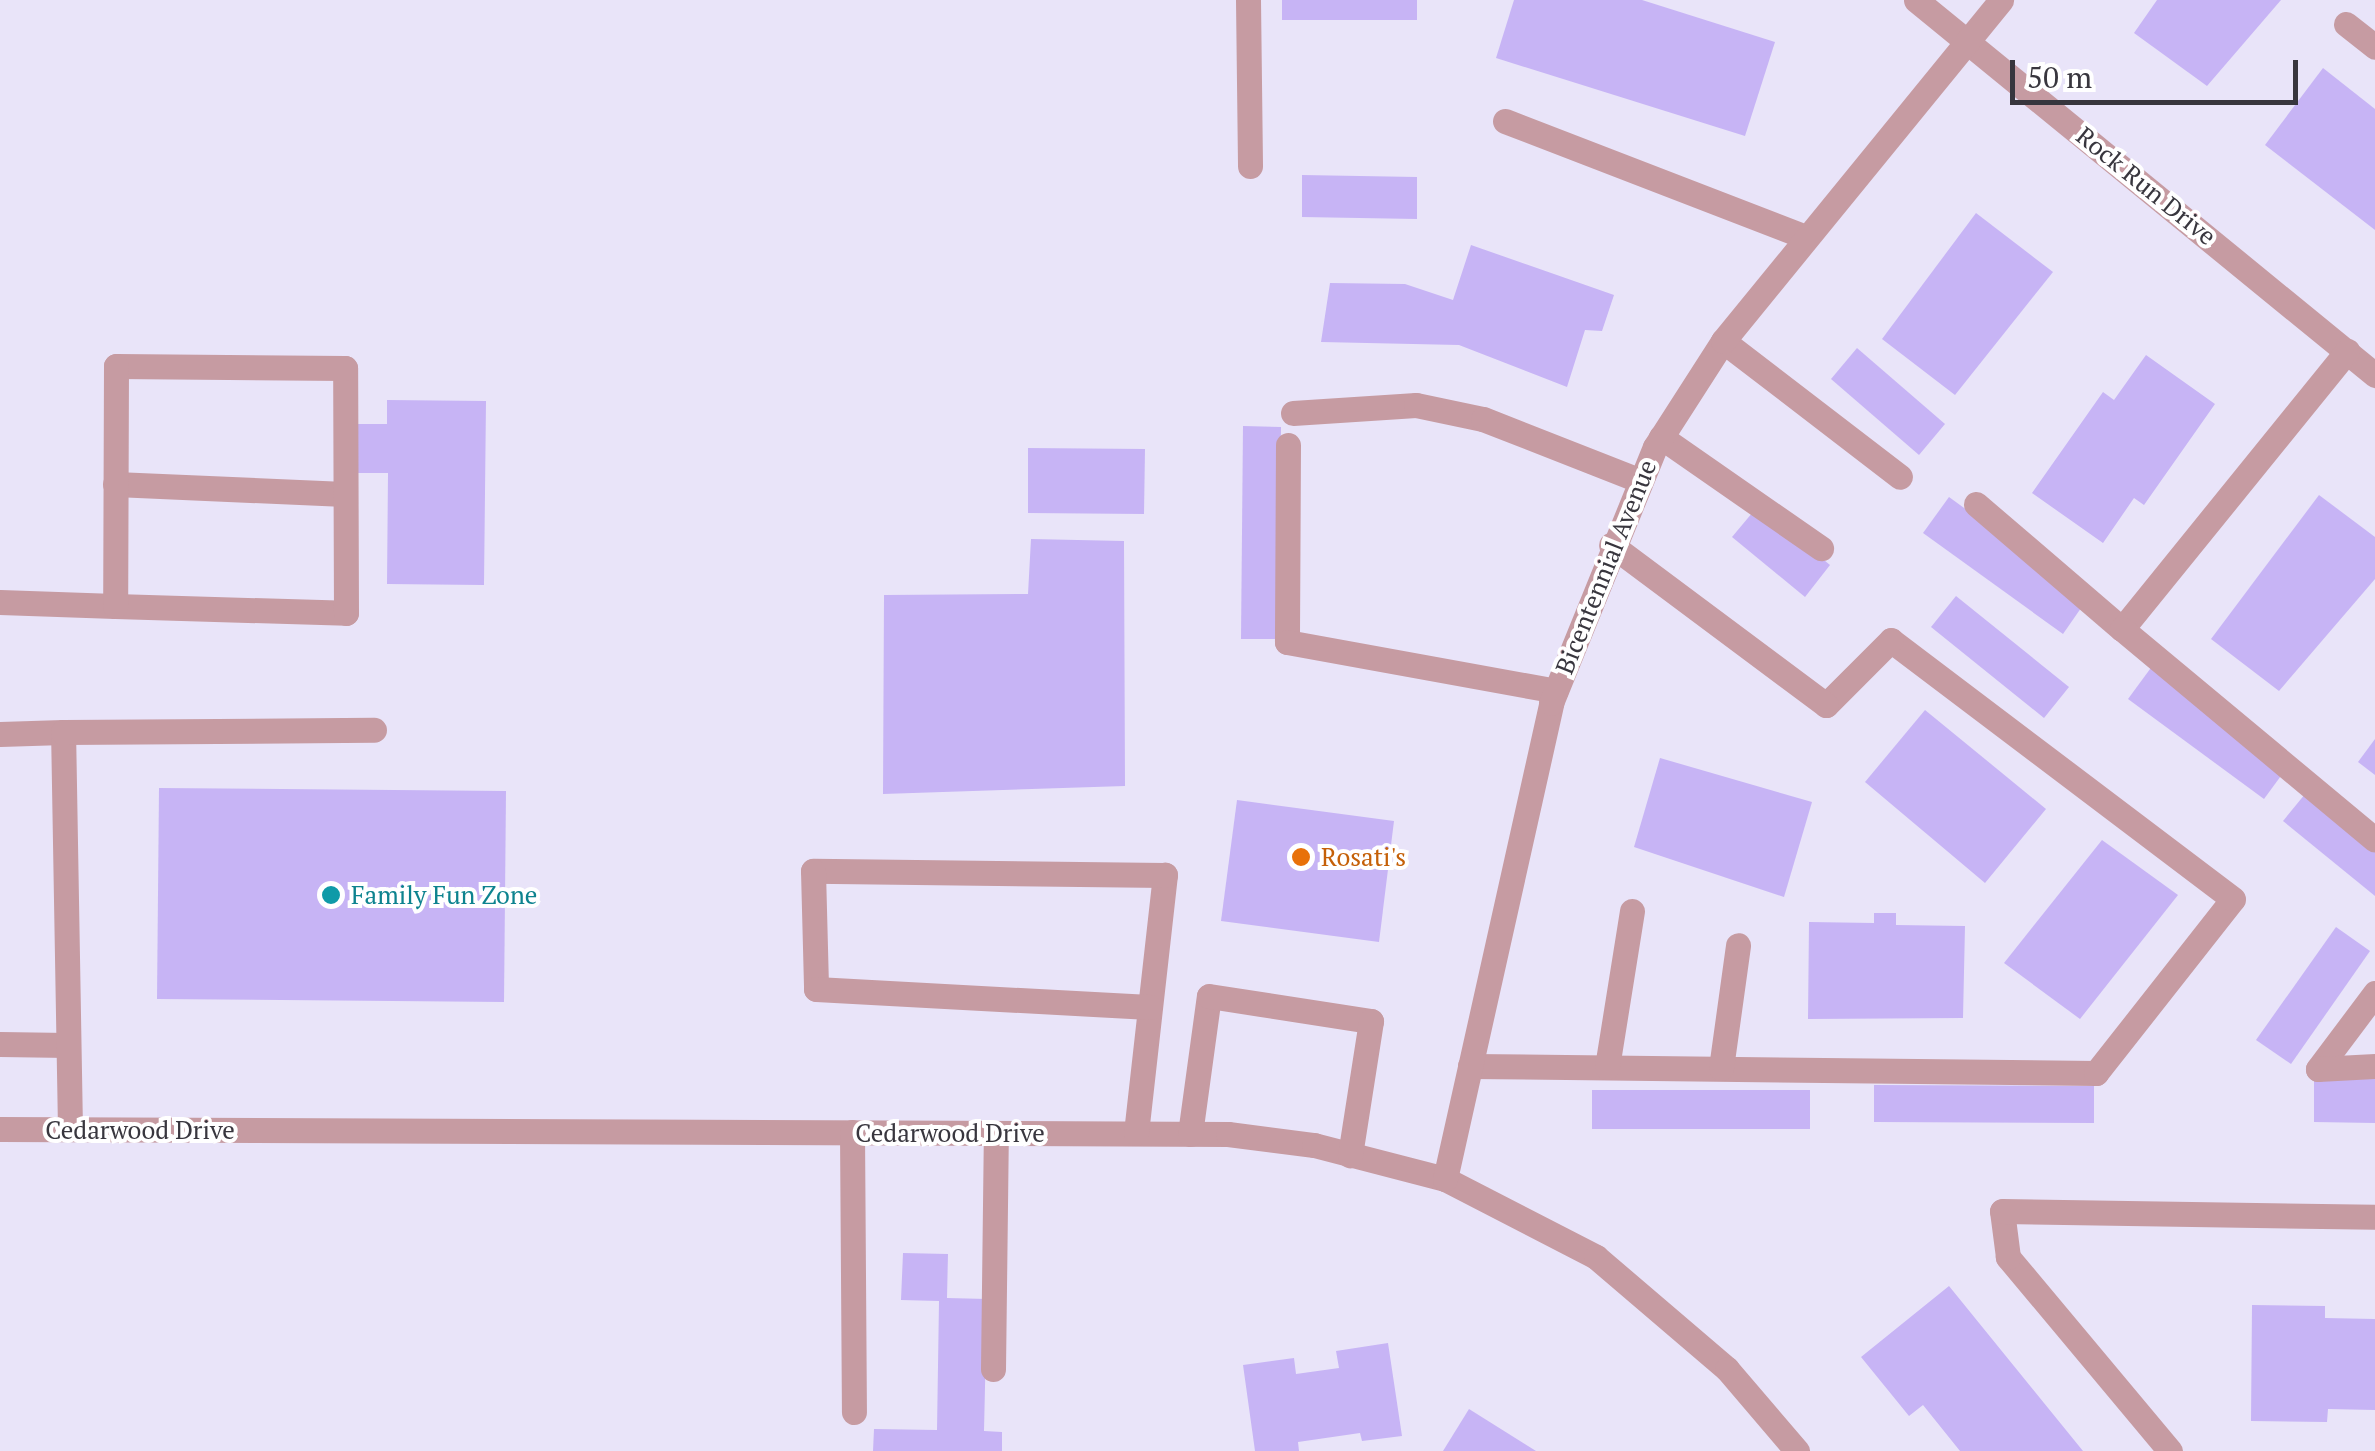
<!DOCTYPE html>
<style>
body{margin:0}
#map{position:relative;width:2375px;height:1451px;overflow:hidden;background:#e9e4f9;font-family:"PT Serif",serif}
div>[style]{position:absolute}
.building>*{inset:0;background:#c7b4f5}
.minor>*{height:25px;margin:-12.5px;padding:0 12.5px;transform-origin:12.5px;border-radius:12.5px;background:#c69ba2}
.dots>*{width:28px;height:28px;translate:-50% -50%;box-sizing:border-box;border:5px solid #fff;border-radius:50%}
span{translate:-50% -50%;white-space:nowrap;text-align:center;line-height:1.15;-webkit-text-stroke:8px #fff;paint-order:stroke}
.street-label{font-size:25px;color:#38363e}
.food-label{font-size:25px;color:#c56008}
.left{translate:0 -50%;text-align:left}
.culture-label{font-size:25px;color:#0d838f}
.scale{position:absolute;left:2010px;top:60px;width:288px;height:45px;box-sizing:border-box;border:5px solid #38363e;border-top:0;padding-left:12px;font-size:30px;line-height:35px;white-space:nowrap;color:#38363e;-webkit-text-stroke:8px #fff;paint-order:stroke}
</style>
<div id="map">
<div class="building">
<i style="clip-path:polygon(1282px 0,1417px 0,1417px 20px,1282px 20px)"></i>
<i style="clip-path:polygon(1514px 0,1642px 0,1775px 42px,1745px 136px,1496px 58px)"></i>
<i style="clip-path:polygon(2157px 0,2281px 0,2207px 86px,2134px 33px)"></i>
<i style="clip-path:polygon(2323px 68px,2375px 109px,2375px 230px,2265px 145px)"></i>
<i style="clip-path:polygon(1302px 175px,1417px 177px,1417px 219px,1302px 217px)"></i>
<i style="clip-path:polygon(1976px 213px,2053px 272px,1955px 395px,1882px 339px)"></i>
<i style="clip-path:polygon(1471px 245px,1614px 295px,1602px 331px,1585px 330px,1567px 387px,1459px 345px,1321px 342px,1330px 283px,1405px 284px,1453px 300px)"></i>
<i style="clip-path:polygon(1857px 348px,1945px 424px,1919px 455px,1831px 379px)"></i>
<i style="clip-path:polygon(2146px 355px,2215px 404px,2144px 505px,2134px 498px,2103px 543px,2032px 493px,2103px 392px,2114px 400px)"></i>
<i style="clip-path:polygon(387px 400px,486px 401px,484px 585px,387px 584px,388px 473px,355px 473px,356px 424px,387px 424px)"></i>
<i style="clip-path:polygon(1243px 426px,1281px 427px,1278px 639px,1241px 639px)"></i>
<i style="clip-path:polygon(1028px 448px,1145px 449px,1144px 514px,1028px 513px)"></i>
<i style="clip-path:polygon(2319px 495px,2375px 537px,2375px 579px,2279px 691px,2211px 639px)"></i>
<i style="clip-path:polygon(1949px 497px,2088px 598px,2063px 634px,1923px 533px)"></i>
<i style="clip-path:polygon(1758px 506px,1830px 565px,1805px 597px,1732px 537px)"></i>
<i style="clip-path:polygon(1031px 539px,1124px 541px,1125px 786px,883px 794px,884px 595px,1028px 594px)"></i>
<i style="clip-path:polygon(1956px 596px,2069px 687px,2044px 718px,1931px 627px)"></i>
<i style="clip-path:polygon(2153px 665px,2289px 765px,2264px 799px,2128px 699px)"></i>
<i style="clip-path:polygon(1925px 710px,2046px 809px,1985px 883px,1865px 782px)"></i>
<i style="clip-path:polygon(2375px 739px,2375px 775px,2358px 762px)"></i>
<i style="clip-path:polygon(1660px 758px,1812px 802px,1784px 897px,1634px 847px)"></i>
<i style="clip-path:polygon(159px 788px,506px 791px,504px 1002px,157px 999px)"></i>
<i style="clip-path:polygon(2310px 788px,2375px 841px,2375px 896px,2283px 821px)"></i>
<i style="clip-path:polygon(1237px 800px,1394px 821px,1379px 942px,1221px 921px)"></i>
<i style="clip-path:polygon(2102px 840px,2178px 895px,2080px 1019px,2004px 963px)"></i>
<i style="clip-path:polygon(1874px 913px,1896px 913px,1896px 925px,1965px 926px,1963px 1018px,1808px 1019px,1809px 922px,1874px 923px)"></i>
<i style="clip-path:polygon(2336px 927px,2370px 951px,2291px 1064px,2256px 1040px)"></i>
<i style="clip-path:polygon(2314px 1078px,2375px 1079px,2375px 1123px,2314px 1122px)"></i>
<i style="clip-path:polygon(1874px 1085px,2094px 1086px,2094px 1123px,1874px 1122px)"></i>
<i style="clip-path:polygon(1592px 1090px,1810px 1090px,1810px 1129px,1592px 1129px)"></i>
<i style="clip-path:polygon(903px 1253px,948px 1254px,947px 1298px,987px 1299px,984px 1431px,1002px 1432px,1002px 1451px,873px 1451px,874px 1429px,937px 1430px,939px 1301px,901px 1300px)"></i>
<i style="clip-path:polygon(1949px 1286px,2083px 1451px,1960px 1451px,1923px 1405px,1909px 1416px,1861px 1357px)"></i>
<i style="clip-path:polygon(2252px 1305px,2325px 1306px,2325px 1318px,2375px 1319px,2375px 1410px,2328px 1409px,2327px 1422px,2251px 1421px)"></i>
<i style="clip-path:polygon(1388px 1343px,1402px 1436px,1362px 1441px,1360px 1433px,1298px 1442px,1299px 1451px,1255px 1451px,1243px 1365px,1294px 1358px,1296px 1374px,1339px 1368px,1336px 1351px)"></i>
<i style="clip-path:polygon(1469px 1409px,1536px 1451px,1443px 1451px)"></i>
</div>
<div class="minor">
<i style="left:1248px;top:0;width:166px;rotate:89.3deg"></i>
<i style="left:1916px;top:0;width:593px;rotate:39.25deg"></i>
<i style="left:2346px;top:24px;width:37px;rotate:38deg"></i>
<i style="left:1505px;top:121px;width:322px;rotate:21.1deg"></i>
<i style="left:1723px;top:341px;width:223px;rotate:37.5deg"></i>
<i style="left:1293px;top:413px;width:123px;rotate:-3.7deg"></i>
<i style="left:1416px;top:405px;width:68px;rotate:11.8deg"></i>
<i style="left:1483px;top:419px;width:168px;rotate:21.4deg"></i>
<i style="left:1661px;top:437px;width:195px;rotate:34.8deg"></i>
<i style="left:1288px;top:445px;width:197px;rotate:90.3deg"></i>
<i style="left:1287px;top:642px;width:273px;rotate:10.3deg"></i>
<i style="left:115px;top:484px;width:230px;rotate:2.5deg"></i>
<i style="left:1976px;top:504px;width:192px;rotate:40.6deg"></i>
<i style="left:2122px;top:629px;width:358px;rotate:-51deg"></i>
<i style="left:0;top:602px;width:115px;rotate:2deg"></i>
<i style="left:115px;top:606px;width:231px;rotate:1.7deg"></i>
<i style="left:346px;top:613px;width:245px;rotate:-90.2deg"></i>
<i style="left:345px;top:368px;width:229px;rotate:-179.5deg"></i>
<i style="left:116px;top:366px;width:240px;rotate:90.2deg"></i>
<i style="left:2122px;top:629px;width:329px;rotate:39.8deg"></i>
<i style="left:0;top:734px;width:63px;rotate:-1.8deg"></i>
<i style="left:2375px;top:993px;width:95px;rotate:126.9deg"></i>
<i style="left:2318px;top:1069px;width:57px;rotate:-3deg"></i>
<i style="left:0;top:1044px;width:68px;rotate:0.8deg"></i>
<i style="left:1470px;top:1066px;width:626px;rotate:0.64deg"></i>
<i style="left:2096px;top:1073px;width:221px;rotate:-51.8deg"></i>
<i style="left:2233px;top:899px;width:429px;rotate:-142.9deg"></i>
<i style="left:1891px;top:640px;width:92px;rotate:135deg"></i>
<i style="left:1826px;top:705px;width:268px;rotate:-143.3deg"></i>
<i style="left:1607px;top:1067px;width:158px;rotate:-80.9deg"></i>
<i style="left:1721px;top:1068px;width:124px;rotate:-82.1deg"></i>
<i style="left:0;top:1129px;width:1228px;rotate:0.23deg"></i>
<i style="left:1228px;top:1134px;width:87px;rotate:7.3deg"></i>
<i style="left:1314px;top:1145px;width:135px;rotate:14.5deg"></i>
<i style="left:1445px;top:1179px;width:170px;rotate:27.3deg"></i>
<i style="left:1596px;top:1257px;width:172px;rotate:40.5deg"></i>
<i style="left:1727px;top:1369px;width:108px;rotate:49.5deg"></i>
<i style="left:70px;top:1129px;width:397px;rotate:-91deg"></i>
<i style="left:63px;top:732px;width:311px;rotate:-0.4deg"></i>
<i style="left:852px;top:1132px;width:280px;rotate:89.6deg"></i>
<i style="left:1136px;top:1133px;width:260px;rotate:-83.6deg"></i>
<i style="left:1165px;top:875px;width:352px;rotate:-179.3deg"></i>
<i style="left:813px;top:871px;width:118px;rotate:88.5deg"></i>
<i style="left:816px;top:989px;width:334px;rotate:3.1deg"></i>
<i style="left:1190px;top:1134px;width:139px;rotate:-82.2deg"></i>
<i style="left:1209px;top:996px;width:164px;rotate:8.8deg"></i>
<i style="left:1371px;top:1021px;width:136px;rotate:98.9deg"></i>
<i style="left:1445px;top:1179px;width:488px;rotate:-77.4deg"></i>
<i style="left:1551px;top:703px;width:276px;rotate:-67.9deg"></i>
<i style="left:1655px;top:447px;width:126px;rotate:-57.3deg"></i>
<i style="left:1723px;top:341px;width:440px;rotate:-50.8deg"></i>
<i style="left:993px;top:1369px;width:236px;rotate:-89.3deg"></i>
<i style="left:2170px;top:1451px;width:253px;rotate:-129.9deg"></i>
<i style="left:2008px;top:1257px;width:46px;rotate:-97.4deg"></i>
<i style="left:2002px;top:1211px;width:373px;rotate:0.9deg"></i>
</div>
<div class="dots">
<i style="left:1301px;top:857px;background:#e8710a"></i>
<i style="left:331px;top:895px;background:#0f9aa8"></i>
</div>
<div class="street-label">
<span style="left:2146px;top:186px;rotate:39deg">Rock Run Drive</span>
<span style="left:1606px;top:567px;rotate:-68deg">Bicentennial Avenue</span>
<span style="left:140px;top:1130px">Cedarwood Drive</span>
<span style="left:950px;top:1133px">Cedarwood Drive</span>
</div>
<div class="food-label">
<span class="left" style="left:1321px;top:857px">Rosati's</span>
</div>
<div class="culture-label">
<span class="left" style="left:351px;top:895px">Family Fun Zone</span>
</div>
<div class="scale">50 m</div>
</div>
